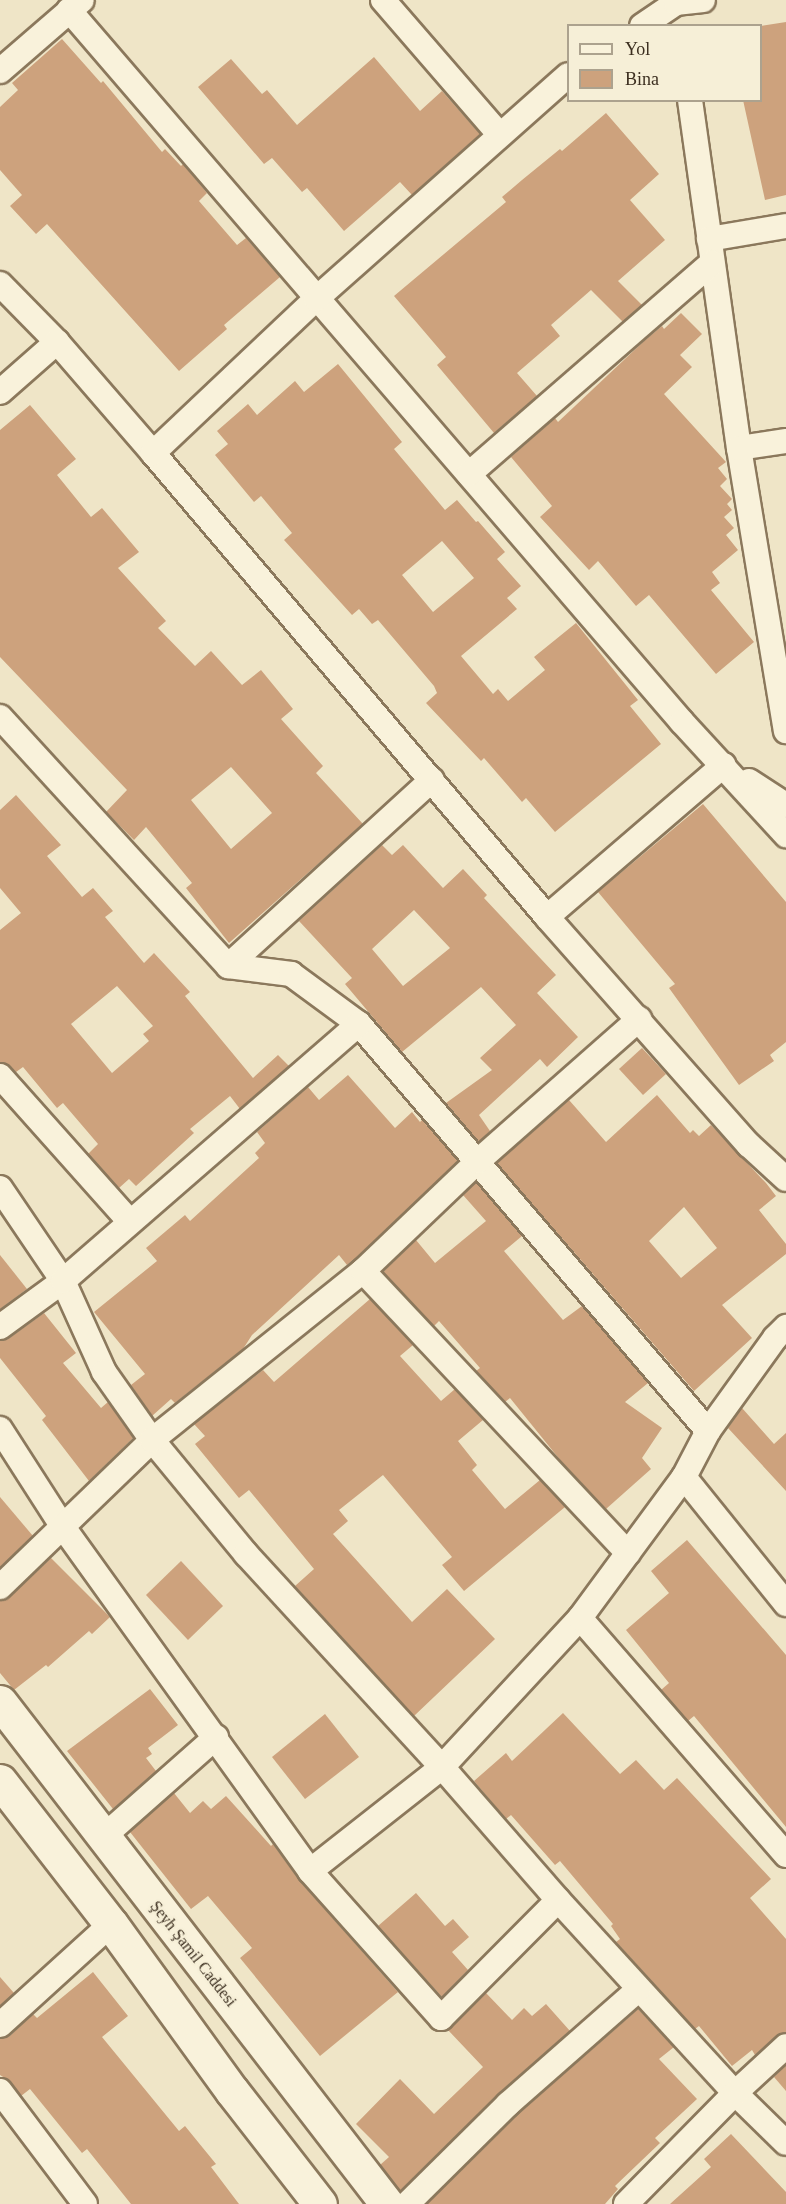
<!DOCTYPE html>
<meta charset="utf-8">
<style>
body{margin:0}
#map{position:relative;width:786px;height:2204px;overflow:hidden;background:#efe5c7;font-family:"Times New Roman",serif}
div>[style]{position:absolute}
.building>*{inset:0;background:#cda27d}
.roads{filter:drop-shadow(2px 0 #8b785c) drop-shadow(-2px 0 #8b785c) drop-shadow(0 2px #8b785c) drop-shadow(0 -2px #8b785c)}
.street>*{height:24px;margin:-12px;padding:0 12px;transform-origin:12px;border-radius:12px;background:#f9f2db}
.secondary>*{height:33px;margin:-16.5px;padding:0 16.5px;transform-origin:16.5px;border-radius:16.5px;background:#f9f2db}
span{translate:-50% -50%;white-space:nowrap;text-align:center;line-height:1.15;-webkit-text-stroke:4.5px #f6efd7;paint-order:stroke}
.street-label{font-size:16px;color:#3c2f20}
.legend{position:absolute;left:567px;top:24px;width:195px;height:78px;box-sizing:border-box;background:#f6efd7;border:2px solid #aca28e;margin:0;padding:8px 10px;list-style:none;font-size:18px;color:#3c2f20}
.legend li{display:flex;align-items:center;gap:12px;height:30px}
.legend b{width:30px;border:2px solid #aca28e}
</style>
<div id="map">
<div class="building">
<i style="clip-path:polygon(786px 22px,786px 195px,765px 200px,743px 100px,760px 100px,760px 26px)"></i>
<i style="clip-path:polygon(62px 39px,101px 83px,103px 81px,162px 152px,165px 149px,181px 166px,183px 164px,207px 193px,199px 201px,237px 245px,246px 238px,280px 277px,224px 325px,227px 329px,179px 371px,47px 224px,36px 234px,10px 206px,22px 195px,0 170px,0 107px,18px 90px,12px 83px)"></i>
<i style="clip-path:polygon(374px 57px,420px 111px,442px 91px,480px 134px,412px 195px,400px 182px,344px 231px,307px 188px,302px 192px,272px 158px,264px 164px,198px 87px,231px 59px,262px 94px,267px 90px,297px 125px)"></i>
<i style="clip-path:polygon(606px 113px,659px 174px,630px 200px,665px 240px,618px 281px,642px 305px,623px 322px,591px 290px,551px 325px,560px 336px,517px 373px,537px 396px,494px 433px,437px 365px,446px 357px,394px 296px,506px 202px,502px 197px,522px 180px,560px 149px,562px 151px)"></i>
<i style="clip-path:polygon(681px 313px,702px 334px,680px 355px,692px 367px,664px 394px,726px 462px,718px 468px,727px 479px,720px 486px,732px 499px,727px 504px,732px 510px,724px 517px,734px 528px,726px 535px,738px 550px,712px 572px,720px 583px,711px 590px,754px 642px,716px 674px,649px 595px,636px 606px,598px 561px,589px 570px,540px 517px,552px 506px,511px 457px,555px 418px,558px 422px,643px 342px,662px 326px,664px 329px)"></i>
<i style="clip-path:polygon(evenodd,338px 364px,402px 442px,394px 449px,445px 510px,457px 500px,476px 522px,478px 521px,505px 552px,497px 559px,521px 586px,507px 598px,517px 609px,461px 656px,493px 694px,498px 689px,508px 701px,545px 670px,534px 657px,576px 623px,638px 700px,630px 706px,661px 744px,555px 832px,526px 798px,522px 802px,484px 758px,481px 761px,426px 703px,437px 693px,434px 686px,378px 620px,372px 624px,359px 609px,352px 615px,284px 540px,292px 533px,261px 496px,254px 502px,215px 455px,228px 444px,217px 431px,248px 404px,257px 415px,295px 381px,304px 392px,338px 364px,442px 541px,474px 578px,433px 612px,402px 575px,442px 541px)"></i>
<i style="clip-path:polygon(evenodd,30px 405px,76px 459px,57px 475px,91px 517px,102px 508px,139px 552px,118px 568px,166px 621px,158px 628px,195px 666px,211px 651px,242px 685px,261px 670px,293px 709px,281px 719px,323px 766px,316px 773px,363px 824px,229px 943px,186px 888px,192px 883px,146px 827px,134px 840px,106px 812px,127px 790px,0 657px,0 430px,30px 405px,231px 767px,272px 813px,231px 849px,191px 800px,231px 767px)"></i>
<i style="clip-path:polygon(evenodd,16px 795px,61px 845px,47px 856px,82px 897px,93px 888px,113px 911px,105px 917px,144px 963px,154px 953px,190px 992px,185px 996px,253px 1078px,278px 1055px,289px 1066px,240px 1109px,230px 1096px,190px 1129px,194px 1133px,136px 1186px,129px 1179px,119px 1188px,88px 1154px,98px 1144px,63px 1103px,57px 1108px,23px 1067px,16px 1072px,5px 1063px,0 1062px,0 930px,21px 913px,0 888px,0 810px,16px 795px,117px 986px,153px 1026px,143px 1034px,149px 1041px,112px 1073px,71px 1024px,117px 986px)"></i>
<i style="clip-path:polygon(703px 804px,786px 902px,786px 1042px,770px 1055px,774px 1061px,739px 1085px,669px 988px,675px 984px,598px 892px)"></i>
<i style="clip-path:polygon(evenodd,382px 845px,392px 855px,403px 845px,443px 888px,463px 869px,487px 895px,484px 898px,556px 975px,537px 993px,578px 1037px,547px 1067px,540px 1059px,479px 1115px,490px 1131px,479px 1142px,446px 1103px,492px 1070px,480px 1058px,516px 1025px,481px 987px,402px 1052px,345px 984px,352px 978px,299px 921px,382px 845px,414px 910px,450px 948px,403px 986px,372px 949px,414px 910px)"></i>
<i style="clip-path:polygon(642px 1048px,666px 1074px,643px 1095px,619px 1069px)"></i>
<i style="clip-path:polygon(348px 1075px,395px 1128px,412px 1112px,420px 1122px,422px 1120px,458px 1161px,354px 1260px,347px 1265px,339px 1255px,252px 1335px,243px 1349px,175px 1403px,171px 1399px,152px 1416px,131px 1385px,145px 1374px,94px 1312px,157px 1261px,146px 1248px,185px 1215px,190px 1221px,259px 1158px,255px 1153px,265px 1143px,257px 1132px,308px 1087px,319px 1100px)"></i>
<i style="clip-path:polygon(evenodd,657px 1095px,690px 1133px,693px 1130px,699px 1136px,711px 1125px,766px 1183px,776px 1196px,759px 1210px,786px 1244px,786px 1254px,722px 1305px,752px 1338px,694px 1391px,497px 1163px,569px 1100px,606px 1142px,657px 1095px,684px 1207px,717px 1248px,681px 1278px,649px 1241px,684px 1207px)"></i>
<i style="clip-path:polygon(476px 1182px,522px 1236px,504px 1251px,563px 1320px,582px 1306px,648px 1383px,625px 1402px,662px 1428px,642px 1458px,651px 1469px,606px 1509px,561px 1461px,510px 1398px,505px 1402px,476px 1371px,480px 1368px,439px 1321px,434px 1326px,383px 1272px,416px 1240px,435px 1263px,486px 1221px,463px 1195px)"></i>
<i style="clip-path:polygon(0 1255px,27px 1289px,0 1309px)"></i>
<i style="clip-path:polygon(370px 1299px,413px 1345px,400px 1356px,441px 1401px,455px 1389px,483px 1420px,458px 1441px,477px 1465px,472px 1470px,505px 1509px,540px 1480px,565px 1507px,464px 1591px,442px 1565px,452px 1557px,383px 1475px,339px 1510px,348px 1521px,333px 1534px,412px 1622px,447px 1589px,495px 1639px,414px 1716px,295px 1586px,314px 1569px,249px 1490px,239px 1498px,195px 1444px,205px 1436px,194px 1424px,263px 1370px,274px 1382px)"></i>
<i style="clip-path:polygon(44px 1313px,76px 1353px,63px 1363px,101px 1408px,108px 1402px,133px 1438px,89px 1481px,42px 1420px,46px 1416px,0 1358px,0 1341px,8px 1339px)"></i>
<i style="clip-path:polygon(742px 1408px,774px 1444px,786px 1433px,786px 1491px,728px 1428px)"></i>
<i style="clip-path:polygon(0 1497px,33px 1536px,0 1567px)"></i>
<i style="clip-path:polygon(687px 1540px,786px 1655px,786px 1827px,694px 1716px,688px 1721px,661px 1690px,669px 1683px,626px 1630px,669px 1593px,651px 1571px)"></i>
<i style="clip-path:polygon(51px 1558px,110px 1617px,92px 1634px,89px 1631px,48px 1667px,46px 1665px,14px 1690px,0 1673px,0 1601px,10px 1597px)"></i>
<i style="clip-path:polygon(181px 1561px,223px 1606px,188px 1640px,146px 1595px)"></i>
<i style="clip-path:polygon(150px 1689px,178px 1725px,148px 1748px,152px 1754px,146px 1758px,156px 1771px,113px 1809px,67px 1751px)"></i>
<i style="clip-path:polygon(563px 1713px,620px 1774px,636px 1760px,664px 1790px,677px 1778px,771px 1879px,750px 1898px,786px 1939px,786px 2032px,776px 2036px,755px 2055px,752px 2050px,732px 2066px,699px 2026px,695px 2029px,616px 1942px,620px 1939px,611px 1926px,613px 1924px,560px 1861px,555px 1865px,511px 1815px,506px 1819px,474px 1781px,506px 1753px,512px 1761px)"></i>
<i style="clip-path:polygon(325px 1714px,359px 1757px,305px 1799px,272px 1757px)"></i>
<i style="clip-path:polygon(174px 1793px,190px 1813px,203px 1801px,211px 1809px,226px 1796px,271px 1846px,273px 1844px,299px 1880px,398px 1992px,320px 2056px,240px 1958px,252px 1948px,208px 1896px,191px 1909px,130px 1832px)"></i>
<i style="clip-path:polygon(416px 1893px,445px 1926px,453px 1919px,469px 1937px,452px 1952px,468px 1970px,442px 1997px,378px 1926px)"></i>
<i style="clip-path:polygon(93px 1972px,128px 2016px,102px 2037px,179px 2131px,185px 2126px,216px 2164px,211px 2167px,239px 2204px,131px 2204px,87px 2149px,82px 2153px,30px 2089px,21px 2096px,11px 2082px,0 2075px,0 2039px,10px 2036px,33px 2014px,37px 2018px)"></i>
<i style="clip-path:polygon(0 1977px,14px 1993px,0 2006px)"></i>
<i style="clip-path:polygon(486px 1993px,512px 2020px,524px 2008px,532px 2016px,546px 2004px,570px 2031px,498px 2094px,400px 2191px,380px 2165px,389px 2157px,356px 2124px,400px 2079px,434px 2114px,483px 2067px,448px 2030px)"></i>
<i style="clip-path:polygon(638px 2009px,674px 2047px,659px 2059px,697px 2099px,655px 2138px,660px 2143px,615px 2186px,618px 2189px,605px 2204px,427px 2204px,518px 2114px)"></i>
<i style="clip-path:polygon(786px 2065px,786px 2091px,774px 2077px)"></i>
<i style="clip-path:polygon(731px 2134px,786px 2192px,786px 2204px,670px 2204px,711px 2167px,704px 2159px)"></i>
</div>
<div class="roads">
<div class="street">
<i style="left:383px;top:0;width:177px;rotate:49.1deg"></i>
<i style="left:69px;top:10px;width:940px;rotate:49.27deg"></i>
<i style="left:682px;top:722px;width:154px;rotate:47.4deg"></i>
<i style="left:642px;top:26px;width:41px;rotate:-34.1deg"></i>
<i style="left:676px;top:3px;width:27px;rotate:-6deg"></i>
<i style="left:0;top:71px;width:108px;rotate:-40.9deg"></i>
<i style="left:690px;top:100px;width:351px;rotate:82deg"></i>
<i style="left:739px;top:448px;width:287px;rotate:80.6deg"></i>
<i style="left:709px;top:239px;width:78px;rotate:-9.6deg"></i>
<i style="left:0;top:284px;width:81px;rotate:45.5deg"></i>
<i style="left:57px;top:342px;width:147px;rotate:49.1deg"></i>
<i style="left:153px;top:453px;width:609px;rotate:49.66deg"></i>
<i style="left:547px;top:917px;width:305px;rotate:48.5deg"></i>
<i style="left:749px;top:1145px;width:50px;rotate:42.6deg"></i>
<i style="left:0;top:392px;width:76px;rotate:-41.3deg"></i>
<i style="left:739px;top:448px;width:48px;rotate:-8.5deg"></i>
<i style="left:153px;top:453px;width:224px;rotate:-43.4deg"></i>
<i style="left:316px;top:299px;width:337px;rotate:-41.6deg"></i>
<i style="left:469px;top:474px;width:322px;rotate:-41deg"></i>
<i style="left:0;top:717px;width:338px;rotate:47.5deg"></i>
<i style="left:228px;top:966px;width:64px;rotate:7.2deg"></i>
<i style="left:291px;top:974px;width:84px;rotate:36.3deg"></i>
<i style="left:359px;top:1024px;width:536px;rotate:49.39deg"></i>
<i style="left:749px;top:781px;width:44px;rotate:33deg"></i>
<i style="left:547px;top:917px;width:233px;rotate:-40.7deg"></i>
<i style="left:228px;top:966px;width:276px;rotate:-42.4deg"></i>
<i style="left:0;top:1076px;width:195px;rotate:48.3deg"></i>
<i style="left:0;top:1188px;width:112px;rotate:55.9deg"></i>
<i style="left:63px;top:1281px;width:100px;rotate:65.7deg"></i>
<i style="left:104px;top:1372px;width:83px;rotate:54.8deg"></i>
<i style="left:152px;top:1440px;width:148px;rotate:50.5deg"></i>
<i style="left:246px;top:1554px;width:289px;rotate:47.4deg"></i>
<i style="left:442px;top:1767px;width:176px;rotate:48.9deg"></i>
<i style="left:558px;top:1900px;width:262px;rotate:47.5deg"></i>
<i style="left:735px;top:2093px;width:71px;rotate:44.4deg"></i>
<i style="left:363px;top:1271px;width:387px;rotate:46.8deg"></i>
<i style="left:0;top:1327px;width:78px;rotate:-36.1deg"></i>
<i style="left:63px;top:1281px;width:392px;rotate:-41deg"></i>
<i style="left:0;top:1429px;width:117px;rotate:57.3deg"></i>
<i style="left:63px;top:1527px;width:423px;rotate:54.3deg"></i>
<i style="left:310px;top:1871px;width:197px;rotate:48.3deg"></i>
<i style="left:441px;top:2018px;width:166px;rotate:-45.2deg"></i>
<i style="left:684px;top:1477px;width:163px;rotate:51.2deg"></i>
<i style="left:0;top:1587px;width:211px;rotate:-44deg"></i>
<i style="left:152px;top:1440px;width:270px;rotate:-38.7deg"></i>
<i style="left:363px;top:1271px;width:159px;rotate:-43.7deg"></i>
<i style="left:478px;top:1161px;width:215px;rotate:-41.4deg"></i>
<i style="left:580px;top:1618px;width:314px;rotate:49deg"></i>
<i style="left:103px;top:1837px;width:151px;rotate:-41.5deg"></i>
<i style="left:310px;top:1871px;width:168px;rotate:-38.2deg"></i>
<i style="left:442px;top:1767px;width:203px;rotate:-47.2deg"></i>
<i style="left:580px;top:1618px;width:175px;rotate:-53.6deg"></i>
<i style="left:684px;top:1477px;width:52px;rotate:-62.4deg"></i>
<i style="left:708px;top:1431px;width:115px;rotate:-54.2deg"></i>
<i style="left:775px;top:1338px;width:16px;rotate:-45deg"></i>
<i style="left:0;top:2025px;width:150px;rotate:-42.3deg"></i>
<i style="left:0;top:2091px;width:141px;rotate:53deg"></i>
<i style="left:407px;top:2204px;width:142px;rotate:-44.7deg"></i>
<i style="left:508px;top:2104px;width:174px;rotate:-41.3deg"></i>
<i style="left:626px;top:2204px;width:156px;rotate:-45.5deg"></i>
<i style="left:735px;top:2093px;width:69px;rotate:-42.7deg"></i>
</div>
<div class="secondary">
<i style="left:0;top:1702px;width:634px;rotate:52.37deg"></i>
<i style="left:0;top:1781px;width:181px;rotate:52.2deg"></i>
<i style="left:111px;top:1924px;width:206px;rotate:54.1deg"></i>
<i style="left:232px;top:2091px;width:143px;rotate:52.1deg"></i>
</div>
</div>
<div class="street-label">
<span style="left:193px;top:1954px;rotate:52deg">Şeyh Şamil Caddesi</span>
</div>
<ul class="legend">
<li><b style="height:8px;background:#f9f2db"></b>Yol</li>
<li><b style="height:16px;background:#cda27d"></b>Bina</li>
</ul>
</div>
